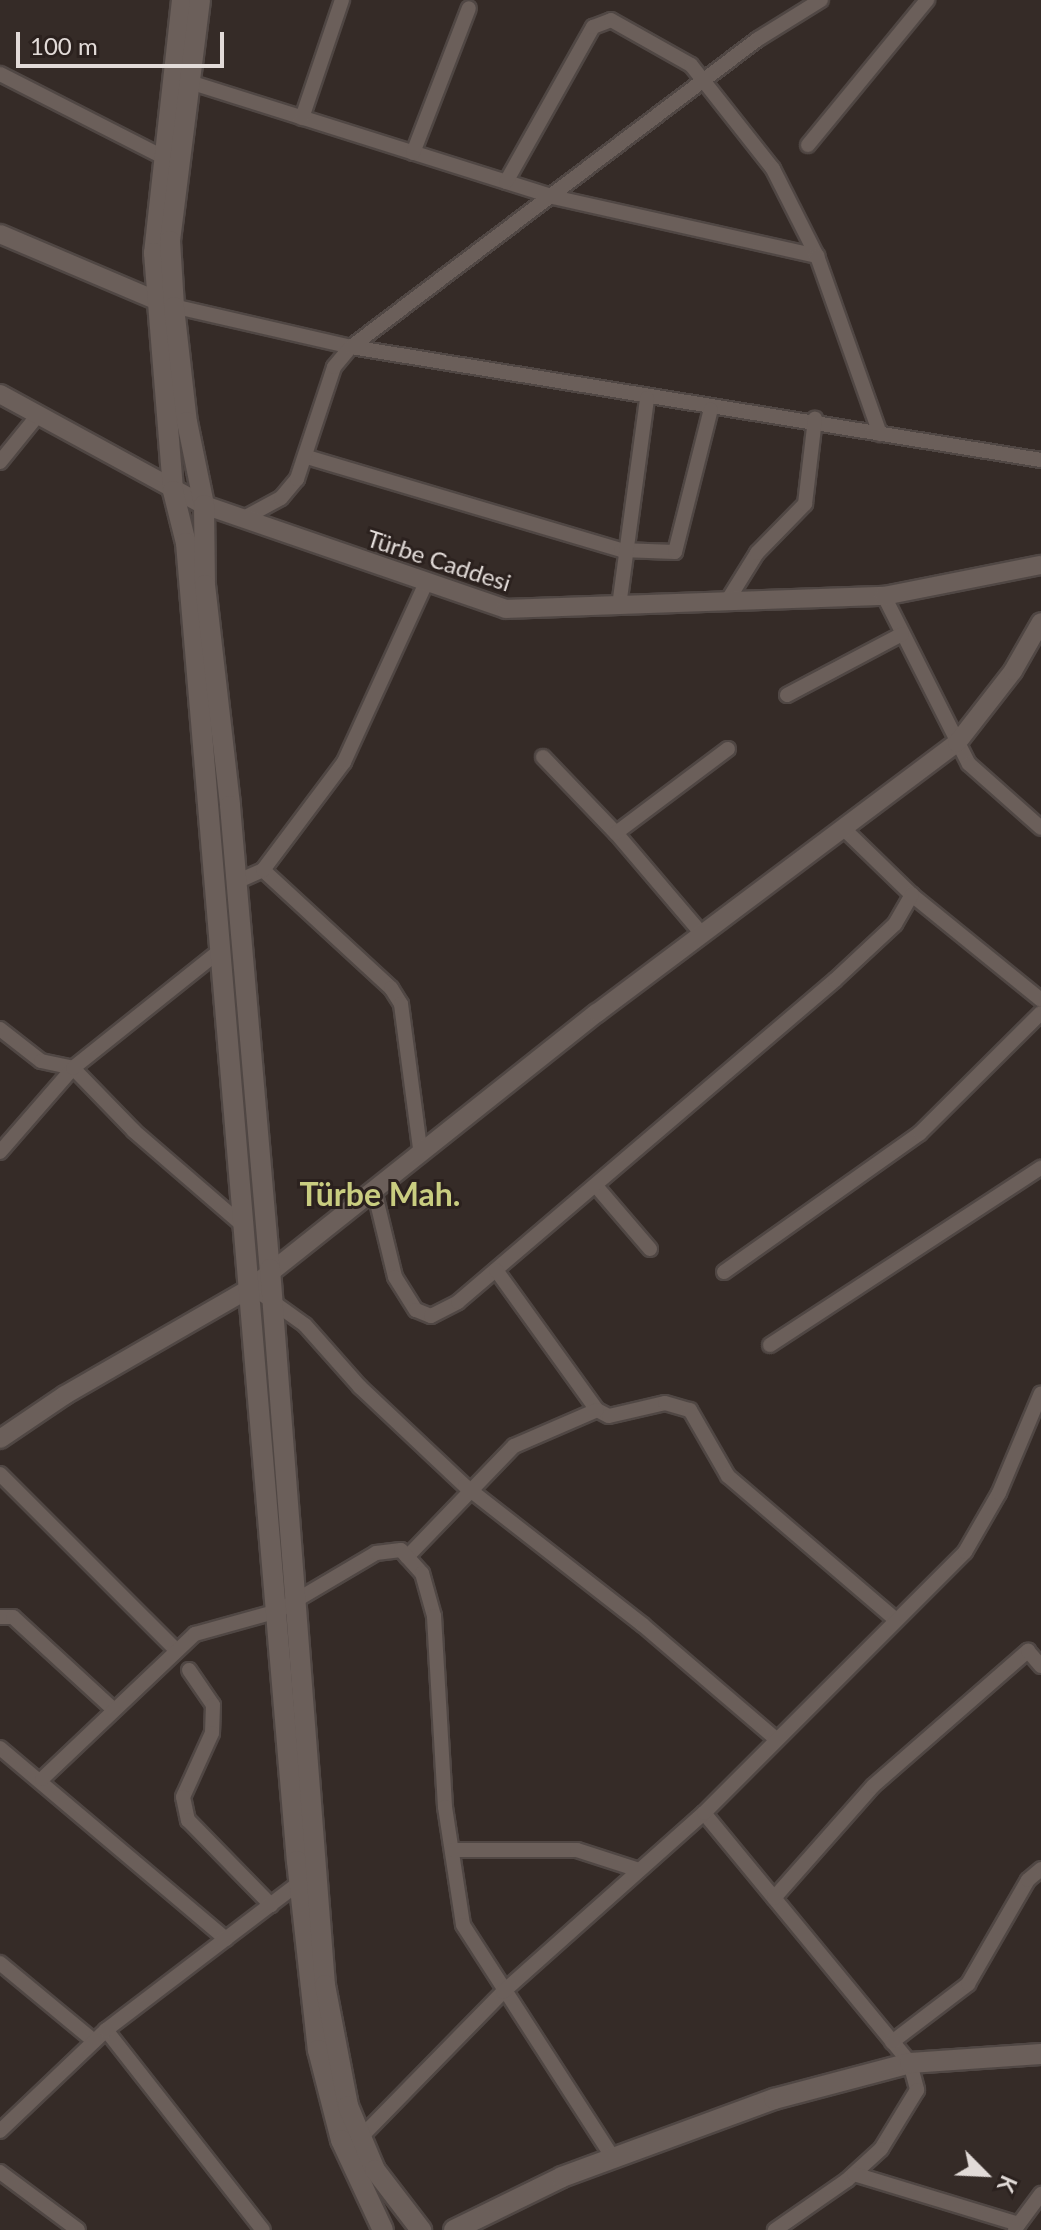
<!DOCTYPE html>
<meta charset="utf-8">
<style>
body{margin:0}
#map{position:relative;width:1041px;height:2230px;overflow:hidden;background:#352b27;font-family:Lato,sans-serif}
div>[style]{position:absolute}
.roads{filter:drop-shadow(2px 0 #504744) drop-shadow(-2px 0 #504744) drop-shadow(0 2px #504744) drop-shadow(0 -2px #504744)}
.minor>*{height:14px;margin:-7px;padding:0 7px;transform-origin:7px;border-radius:7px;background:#6b5f5a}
.tertiary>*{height:18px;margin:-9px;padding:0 9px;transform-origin:9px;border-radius:9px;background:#6b5f5a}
.secondary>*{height:20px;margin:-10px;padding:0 10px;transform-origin:10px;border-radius:10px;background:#6b5f5a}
span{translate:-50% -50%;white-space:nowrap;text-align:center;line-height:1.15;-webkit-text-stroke:6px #2b211e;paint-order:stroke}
.street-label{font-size:24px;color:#e2dbd8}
.district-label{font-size:32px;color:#c9cd80;font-weight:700}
.north{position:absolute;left:945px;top:2134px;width:80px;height:80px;-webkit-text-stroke:6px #2b211e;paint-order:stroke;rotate:114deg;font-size:22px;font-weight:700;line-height:32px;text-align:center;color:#e2dbd8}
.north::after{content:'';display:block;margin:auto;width:28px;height:36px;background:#e2dbd8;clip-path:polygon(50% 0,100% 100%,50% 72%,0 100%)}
.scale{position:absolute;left:16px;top:32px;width:208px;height:36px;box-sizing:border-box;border:4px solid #e2dbd8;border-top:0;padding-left:10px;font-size:24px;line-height:28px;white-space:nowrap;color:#e2dbd8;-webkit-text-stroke:6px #2b211e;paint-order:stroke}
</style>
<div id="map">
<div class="roads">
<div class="minor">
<i style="left:0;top:74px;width:181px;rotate:27deg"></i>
<i style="left:183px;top:80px;width:388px;rotate:17.5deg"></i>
<i style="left:553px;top:197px;width:271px;rotate:12.6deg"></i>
<i style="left:302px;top:118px;width:125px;rotate:-71.3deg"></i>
<i style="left:808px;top:145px;width:188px;rotate:-50.6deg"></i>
<i style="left:413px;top:153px;width:155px;rotate:-68.9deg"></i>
<i style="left:506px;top:182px;width:178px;rotate:-60.7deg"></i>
<i style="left:593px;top:27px;width:19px;rotate:-21deg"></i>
<i style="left:611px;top:20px;width:92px;rotate:29.4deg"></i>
<i style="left:691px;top:65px;width:132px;rotate:51.7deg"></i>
<i style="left:773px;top:169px;width:97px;rotate:63.2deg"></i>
<i style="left:817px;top:256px;width:189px;rotate:70.5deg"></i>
<i style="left:168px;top:305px;width:188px;rotate:12.9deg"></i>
<i style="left:351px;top:347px;width:699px;rotate:9.3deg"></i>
<i style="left:307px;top:457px;width:327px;rotate:16.5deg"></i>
<i style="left:621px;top:550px;width:54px;rotate:2.1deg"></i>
<i style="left:675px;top:552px;width:147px;rotate:-75.9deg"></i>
<i style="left:0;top:462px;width:60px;rotate:-51deg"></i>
<i style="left:244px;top:518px;width:42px;rotate:-28.4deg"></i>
<i style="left:281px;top:498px;width:25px;rotate:-50deg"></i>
<i style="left:297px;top:479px;width:118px;rotate:-71.7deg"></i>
<i style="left:334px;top:367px;width:26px;rotate:-50deg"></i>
<i style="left:351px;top:347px;width:510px;rotate:-37.12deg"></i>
<i style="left:758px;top:39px;width:74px;rotate:-31.8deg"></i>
<i style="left:884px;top:596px;width:188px;rotate:63.2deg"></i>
<i style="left:969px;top:764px;width:96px;rotate:41.6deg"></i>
<i style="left:726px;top:603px;width:59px;rotate:-58.2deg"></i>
<i style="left:757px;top:553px;width:69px;rotate:-45.6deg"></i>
<i style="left:805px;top:504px;width:86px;rotate:-83.3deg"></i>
<i style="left:619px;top:606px;width:210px;rotate:-82.3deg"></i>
<i style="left:787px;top:695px;width:130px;rotate:-27.9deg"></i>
<i style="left:543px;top:757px;width:105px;rotate:46.2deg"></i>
<i style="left:843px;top:828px;width:96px;rotate:44.2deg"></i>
<i style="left:912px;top:895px;width:166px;rotate:39.1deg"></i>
<i style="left:263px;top:870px;width:174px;rotate:42.7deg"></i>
<i style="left:391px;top:988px;width:19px;rotate:58deg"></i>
<i style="left:401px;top:1004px;width:152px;rotate:82.5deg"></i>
<i style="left:236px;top:882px;width:30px;rotate:-24deg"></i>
<i style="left:263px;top:870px;width:135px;rotate:-53.1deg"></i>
<i style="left:344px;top:762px;width:197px;rotate:-65.4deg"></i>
<i style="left:702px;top:934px;width:133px;rotate:-130.4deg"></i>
<i style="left:616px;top:833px;width:140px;rotate:-36.9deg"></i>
<i style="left:0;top:1029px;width:52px;rotate:38deg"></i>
<i style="left:41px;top:1061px;width:33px;rotate:12deg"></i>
<i style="left:73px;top:1068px;width:88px;rotate:45.9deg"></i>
<i style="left:134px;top:1131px;width:148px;rotate:40.9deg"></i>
<i style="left:0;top:1152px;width:111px;rotate:-49deg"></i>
<i style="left:73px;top:1068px;width:189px;rotate:-38.6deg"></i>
<i style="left:596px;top:1186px;width:83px;rotate:49.4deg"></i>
<i style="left:374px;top:1190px;width:89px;rotate:76.4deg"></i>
<i style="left:395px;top:1277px;width:39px;rotate:58deg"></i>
<i style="left:416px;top:1310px;width:16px;rotate:22deg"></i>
<i style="left:431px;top:1316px;width:30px;rotate:-27deg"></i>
<i style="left:458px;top:1302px;width:496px;rotate:-40.5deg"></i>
<i style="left:835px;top:980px;width:82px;rotate:-43deg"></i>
<i style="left:895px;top:924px;width:34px;rotate:-60deg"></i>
<i style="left:496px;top:1270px;width:173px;rotate:54.2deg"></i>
<i style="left:597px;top:1410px;width:13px;rotate:27deg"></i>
<i style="left:609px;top:1416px;width:57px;rotate:-13.1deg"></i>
<i style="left:665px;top:1403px;width:26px;rotate:16deg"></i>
<i style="left:690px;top:1410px;width:76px;rotate:60.1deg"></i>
<i style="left:728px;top:1476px;width:221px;rotate:40.6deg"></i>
<i style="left:724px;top:1272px;width:240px;rotate:-35.3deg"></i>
<i style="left:920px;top:1133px;width:170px;rotate:-44.8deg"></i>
<i style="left:252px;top:1287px;width:65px;rotate:35.6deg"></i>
<i style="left:305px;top:1325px;width:83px;rotate:48.4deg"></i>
<i style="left:360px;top:1387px;width:144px;rotate:43.3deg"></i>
<i style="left:465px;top:1486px;width:226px;rotate:38deg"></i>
<i style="left:643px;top:1625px;width:174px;rotate:40.6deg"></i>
<i style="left:770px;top:1345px;width:324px;rotate:-33.2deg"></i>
<i style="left:0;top:1474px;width:249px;rotate:45deg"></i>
<i style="left:407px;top:1557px;width:154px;rotate:-46.1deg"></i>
<i style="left:514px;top:1446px;width:90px;rotate:-23.4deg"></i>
<i style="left:0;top:1617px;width:13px"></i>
<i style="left:13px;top:1617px;width:136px;rotate:42.6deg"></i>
<i style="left:189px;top:1670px;width:42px;rotate:55.6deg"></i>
<i style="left:213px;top:1705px;width:28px;rotate:92deg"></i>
<i style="left:212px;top:1733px;width:70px;rotate:114.4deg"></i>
<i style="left:183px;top:1797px;width:24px;rotate:78deg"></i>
<i style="left:188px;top:1820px;width:119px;rotate:45.7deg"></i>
<i style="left:0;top:1748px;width:296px;rotate:40.2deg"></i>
<i style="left:42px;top:1779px;width:211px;rotate:-43.5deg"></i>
<i style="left:195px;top:1634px;width:86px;rotate:-15.5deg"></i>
<i style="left:278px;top:1611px;width:114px;rotate:-30.6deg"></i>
<i style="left:376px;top:1553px;width:25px;rotate:-7deg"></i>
<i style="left:401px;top:1550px;width:31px;rotate:48deg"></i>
<i style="left:422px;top:1573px;width:45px;rotate:74.4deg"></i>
<i style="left:434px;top:1616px;width:191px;rotate:86.7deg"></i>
<i style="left:445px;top:1807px;width:119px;rotate:81.3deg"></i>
<i style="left:463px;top:1925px;width:277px;rotate:57.2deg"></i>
<i style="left:704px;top:1813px;width:324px;rotate:50.5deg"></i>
<i style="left:910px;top:2063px;width:28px;rotate:75deg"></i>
<i style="left:917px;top:2090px;width:69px;rotate:121.4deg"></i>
<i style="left:881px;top:2149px;width:46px;rotate:137.6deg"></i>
<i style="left:847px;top:2180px;width:88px;rotate:145.2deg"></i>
<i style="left:452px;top:1850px;width:125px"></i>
<i style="left:577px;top:1850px;width:65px;rotate:17.9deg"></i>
<i style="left:774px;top:1898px;width:149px;rotate:-48.5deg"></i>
<i style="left:873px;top:1786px;width:206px;rotate:-41.1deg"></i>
<i style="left:1028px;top:1651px;width:20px;rotate:49deg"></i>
<i style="left:0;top:1963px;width:122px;rotate:39.7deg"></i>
<i style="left:106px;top:2030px;width:254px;rotate:51.9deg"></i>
<i style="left:892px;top:2042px;width:96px;rotate:-37.3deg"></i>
<i style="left:968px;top:1984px;width:120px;rotate:-60deg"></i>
<i style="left:1028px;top:1880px;width:17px;rotate:-40deg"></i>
<i style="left:0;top:2131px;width:146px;rotate:-43.6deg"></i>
<i style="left:106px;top:2030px;width:249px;rotate:-37.3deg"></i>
<i style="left:361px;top:2137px;width:203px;rotate:-45.6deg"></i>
<i style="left:503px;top:1992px;width:269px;rotate:-41.7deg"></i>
<i style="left:704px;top:1813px;width:369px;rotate:-45deg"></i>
<i style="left:965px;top:1552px;width:68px;rotate:-60deg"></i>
<i style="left:999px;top:1493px;width:108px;rotate:-67.2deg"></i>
<i style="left:0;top:2172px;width:97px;rotate:36.6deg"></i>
<i style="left:854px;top:2174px;width:172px;rotate:16.9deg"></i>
<i style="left:1015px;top:2229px;width:44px;rotate:-53.4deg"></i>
</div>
<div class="tertiary">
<i style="left:0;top:234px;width:172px;rotate:23deg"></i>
<i style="left:0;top:394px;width:232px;rotate:28.6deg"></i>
<i style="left:204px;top:505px;width:319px;rotate:19deg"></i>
<i style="left:506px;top:609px;width:378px;rotate:-2deg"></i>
<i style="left:884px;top:596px;width:160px;rotate:-11.2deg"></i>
<i style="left:0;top:1439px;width:78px;rotate:-34.1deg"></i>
<i style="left:65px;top:1395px;width:216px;rotate:-30deg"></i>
<i style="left:252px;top:1287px;width:441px;rotate:-38.5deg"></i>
<i style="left:597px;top:1013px;width:450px;rotate:-36.9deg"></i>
<i style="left:957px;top:743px;width:91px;rotate:-52.1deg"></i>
<i style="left:1013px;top:671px;width:56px;rotate:-60.3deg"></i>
</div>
<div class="secondary">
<i style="left:182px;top:0;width:255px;rotate:96.3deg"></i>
<i style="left:154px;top:253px;width:239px;rotate:85.4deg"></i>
<i style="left:173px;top:491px;width:54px;rotate:76deg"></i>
<i style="left:186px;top:543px;width:1323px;rotate:85.19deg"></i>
<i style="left:297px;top:1861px;width:190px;rotate:83.7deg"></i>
<i style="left:318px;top:2050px;width:93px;rotate:75.7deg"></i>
<i style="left:341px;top:2140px;width:99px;rotate:65deg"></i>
<i style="left:200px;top:0;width:243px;rotate:97.1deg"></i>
<i style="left:170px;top:241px;width:66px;rotate:86.5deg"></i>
<i style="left:174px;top:307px;width:116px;rotate:83.6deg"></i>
<i style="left:187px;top:422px;width:85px;rotate:78.4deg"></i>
<i style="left:204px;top:505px;width:80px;rotate:89.3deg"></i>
<i style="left:205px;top:585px;width:222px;rotate:83.5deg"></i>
<i style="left:230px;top:806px;width:465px;rotate:85.1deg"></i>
<i style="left:270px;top:1269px;width:718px;rotate:85.61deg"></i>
<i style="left:325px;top:1985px;width:123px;rotate:79.2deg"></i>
<i style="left:348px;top:2106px;width:69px;rotate:67.1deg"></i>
<i style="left:375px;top:2170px;width:76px;rotate:52.5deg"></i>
<i style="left:454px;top:2230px;width:120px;rotate:-26.1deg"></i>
<i style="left:562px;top:2177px;width:226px;rotate:-20.2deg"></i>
<i style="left:774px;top:2099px;width:141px;rotate:-14.8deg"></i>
<i style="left:910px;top:2063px;width:131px;rotate:-3.9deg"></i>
</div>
</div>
<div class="street-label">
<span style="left:439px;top:560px;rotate:18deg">Türbe Caddesi</span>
</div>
<div class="district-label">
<span style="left:380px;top:1194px">Türbe Mah.</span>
</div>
<div class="north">K</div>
<div class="scale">100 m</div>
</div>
